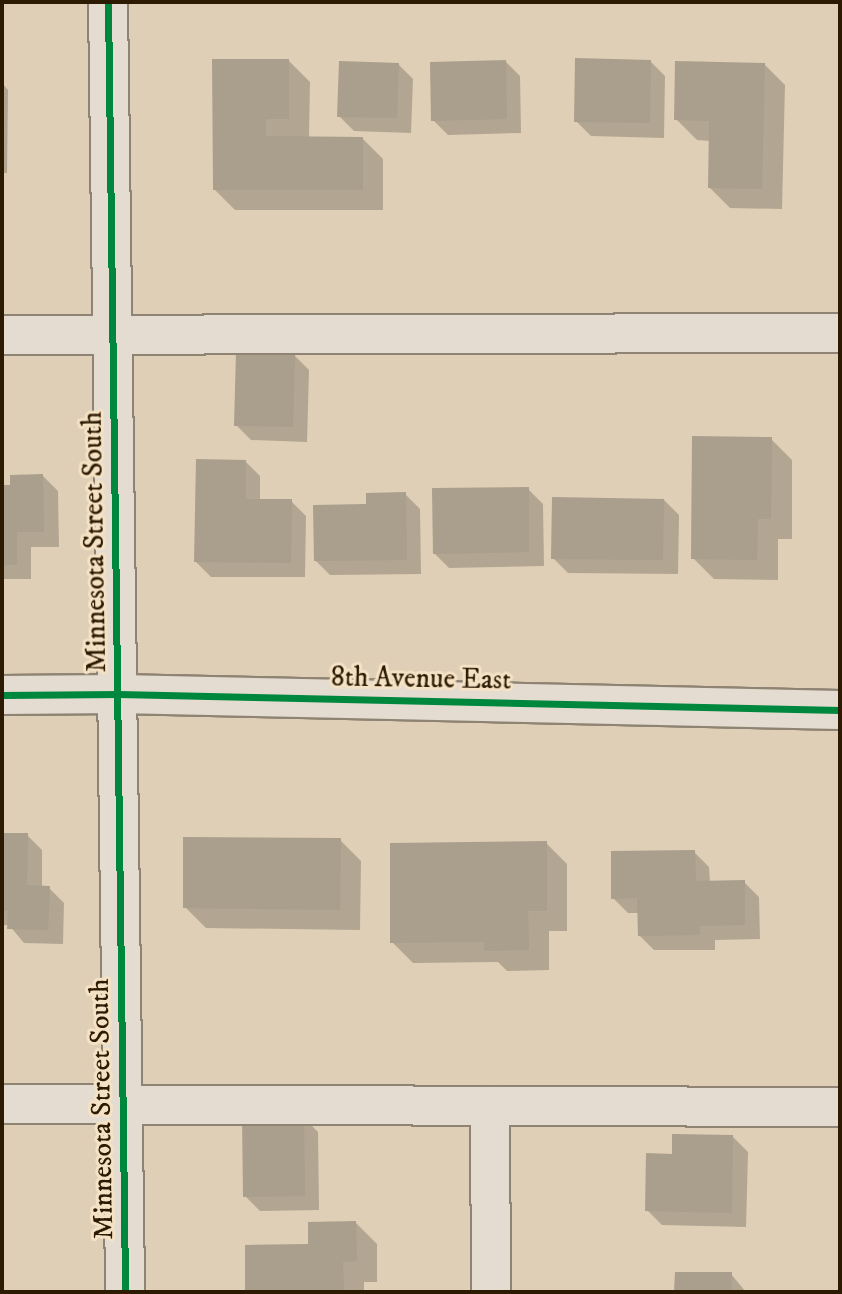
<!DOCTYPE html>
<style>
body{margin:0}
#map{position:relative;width:842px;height:1294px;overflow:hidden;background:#dfcfb6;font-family:"IM FELL DW Pica",serif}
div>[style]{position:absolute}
.shadow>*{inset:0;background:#0003}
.building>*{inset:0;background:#aa9e8c}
.roads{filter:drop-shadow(2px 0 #8f8473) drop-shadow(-2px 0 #8f8473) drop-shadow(0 2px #8f8473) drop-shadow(0 -2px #8f8473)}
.minor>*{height:38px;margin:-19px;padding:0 19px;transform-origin:19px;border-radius:19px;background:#e4dcd0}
.cycleway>*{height:7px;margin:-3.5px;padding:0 3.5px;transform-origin:3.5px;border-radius:3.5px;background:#00873e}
span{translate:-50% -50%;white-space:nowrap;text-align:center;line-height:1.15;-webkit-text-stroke:6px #f5e2c4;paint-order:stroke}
.street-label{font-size:28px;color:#2c1a03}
.frame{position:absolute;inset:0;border:4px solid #2c1a03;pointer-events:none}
</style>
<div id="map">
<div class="shadow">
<i style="clip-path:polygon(289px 61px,310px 82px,309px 138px,362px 138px,383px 159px,383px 210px,235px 210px,214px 189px)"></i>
<i style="clip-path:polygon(505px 61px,520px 76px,521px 133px,448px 135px,433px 120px)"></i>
<i style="clip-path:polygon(650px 61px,665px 76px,664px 138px,591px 136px,576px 121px)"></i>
<i style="clip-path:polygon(398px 64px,413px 79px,411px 133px,354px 131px,339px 116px)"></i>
<i style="clip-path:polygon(764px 64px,785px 85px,782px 209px,730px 208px,709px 187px,710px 141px,697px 140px,676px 119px)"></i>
<i style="clip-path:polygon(2px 83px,8px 90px,7px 173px,2px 173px)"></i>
<i style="clip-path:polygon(294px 355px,309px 370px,307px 442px,251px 440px,236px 425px)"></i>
<i style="clip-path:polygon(771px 439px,792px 460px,792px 539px,778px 539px,778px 580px,714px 579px,693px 558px)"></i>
<i style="clip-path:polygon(245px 461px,260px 476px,260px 501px,291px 501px,306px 516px,305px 577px,211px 577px,196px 562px)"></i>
<i style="clip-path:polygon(43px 476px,58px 491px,59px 547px,31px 547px,31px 579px,2px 579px,2px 487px,12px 487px)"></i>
<i style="clip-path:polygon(528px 489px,543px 504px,544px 566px,449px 568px,434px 553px)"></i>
<i style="clip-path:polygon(405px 494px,420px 509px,421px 574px,330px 575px,315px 560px,368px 506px)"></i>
<i style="clip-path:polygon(664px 500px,679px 515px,678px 574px,568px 573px,553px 558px)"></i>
<i style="clip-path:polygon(2px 835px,27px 835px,42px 850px,42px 888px,49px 888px,64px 903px,63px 944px,24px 943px,9px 925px,2px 925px)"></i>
<i style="clip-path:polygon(340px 840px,361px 861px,360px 930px,206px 928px,185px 907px)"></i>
<i style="clip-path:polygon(546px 843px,567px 864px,567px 931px,549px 931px,549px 970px,507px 971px,498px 962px,413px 963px,392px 942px)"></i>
<i style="clip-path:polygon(694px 852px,709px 867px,710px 883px,744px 882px,759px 897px,760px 939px,715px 940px,715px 950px,654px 950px,639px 935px,639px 913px,628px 913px,613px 898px)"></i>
<i style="clip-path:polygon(303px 1117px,318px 1132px,319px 1210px,260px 1211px,245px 1196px)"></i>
<i style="clip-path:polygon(733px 1137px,748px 1152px,746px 1227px,662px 1225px,647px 1210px,674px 1156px)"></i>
<i style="clip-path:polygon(356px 1223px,377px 1244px,377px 1282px,364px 1282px,364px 1292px,247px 1292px,246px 1247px,310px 1246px)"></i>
<i style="clip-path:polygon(676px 1273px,731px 1274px,746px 1292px,676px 1292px)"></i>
</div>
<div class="building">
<i style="clip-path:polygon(575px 58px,651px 60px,650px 123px,574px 122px)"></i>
<i style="clip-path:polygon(212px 59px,289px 59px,289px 119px,266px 119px,266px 136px,363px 137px,363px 190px,213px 190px)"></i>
<i style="clip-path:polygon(506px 60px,507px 119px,431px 121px,430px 62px)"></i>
<i style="clip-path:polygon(339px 61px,399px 63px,397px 118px,337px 117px)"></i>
<i style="clip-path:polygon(675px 61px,765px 63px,762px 189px,708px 188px,709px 121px,674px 120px)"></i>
<i style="clip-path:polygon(236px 352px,295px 353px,293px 427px,234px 426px)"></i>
<i style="clip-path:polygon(692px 436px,772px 437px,771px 519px,758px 519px,757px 560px,691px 559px)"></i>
<i style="clip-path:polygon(196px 459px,246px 460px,246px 499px,292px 499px,291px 563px,194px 562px)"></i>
<i style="clip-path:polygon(43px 474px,44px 532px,17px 532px,17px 565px,2px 565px,2px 485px,10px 485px,10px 475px)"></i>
<i style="clip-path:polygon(529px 487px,529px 552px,433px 554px,432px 488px)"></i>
<i style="clip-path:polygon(406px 492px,407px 560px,314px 561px,313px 505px,366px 504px,366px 493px)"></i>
<i style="clip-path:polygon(552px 497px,664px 499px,663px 560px,551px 559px)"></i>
<i style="clip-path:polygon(2px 833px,28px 833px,27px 885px,50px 886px,48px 930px,7px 929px,8px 911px,2px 911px)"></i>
<i style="clip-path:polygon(183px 837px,341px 838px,340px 910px,183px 908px)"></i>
<i style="clip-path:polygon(547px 841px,547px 911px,528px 911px,529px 950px,484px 951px,484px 942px,390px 943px,390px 843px)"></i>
<i style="clip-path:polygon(695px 850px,696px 881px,745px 880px,745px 925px,700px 926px,700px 935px,638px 936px,637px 898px,611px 899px,611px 851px)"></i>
<i style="clip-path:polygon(304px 1115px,305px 1196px,243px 1197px,242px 1116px)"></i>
<i style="clip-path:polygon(672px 1134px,733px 1135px,732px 1213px,645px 1211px,646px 1153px,672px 1154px)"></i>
<i style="clip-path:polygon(356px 1221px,357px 1261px,343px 1262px,344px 1292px,245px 1292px,245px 1245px,308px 1244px,308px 1222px)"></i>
<i style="clip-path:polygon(675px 1272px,732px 1272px,731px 1292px,674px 1292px)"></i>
</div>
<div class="roads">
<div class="minor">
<i style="left:108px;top:2px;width:1290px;rotate:89.24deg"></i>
<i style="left:2px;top:335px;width:838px;rotate:-0.14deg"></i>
<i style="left:2px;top:695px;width:117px;rotate:-0.5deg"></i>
<i style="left:119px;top:694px;width:721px;rotate:1.27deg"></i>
<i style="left:2px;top:1104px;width:838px;rotate:0.21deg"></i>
<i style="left:490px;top:1106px;width:186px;rotate:89.7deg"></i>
</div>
</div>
<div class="cycleway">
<i style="left:108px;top:2px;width:1290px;rotate:89.24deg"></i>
<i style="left:2px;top:695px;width:117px;rotate:-0.5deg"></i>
<i style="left:119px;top:694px;width:721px;rotate:1.27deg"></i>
</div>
<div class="street-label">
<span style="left:95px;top:542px;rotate:-91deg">Minnesota Street South</span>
<span style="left:421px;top:679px;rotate:1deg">8th Avenue East</span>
<span style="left:102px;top:1109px;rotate:-91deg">Minnesota Street South</span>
</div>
<div class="frame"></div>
</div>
